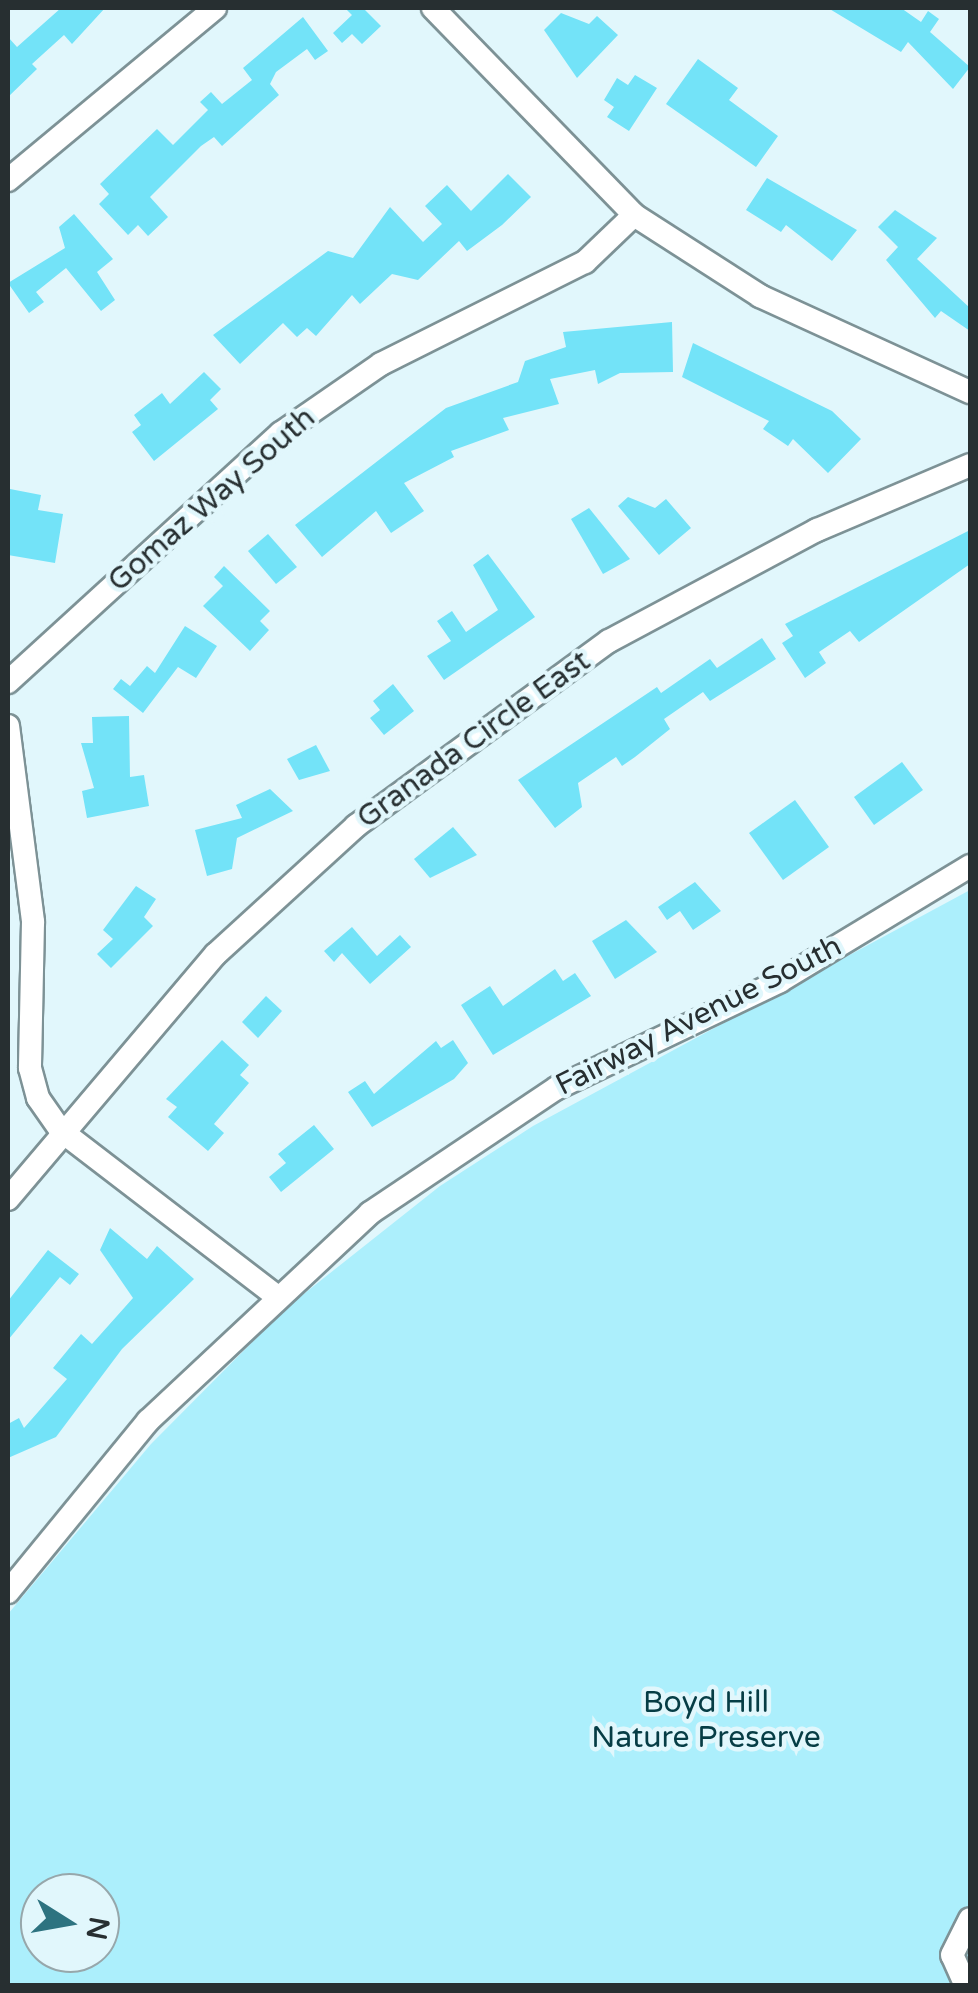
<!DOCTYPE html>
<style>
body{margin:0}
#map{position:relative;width:978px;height:1993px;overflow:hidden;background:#e1f7fc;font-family:"Varela Round",sans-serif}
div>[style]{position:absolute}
.green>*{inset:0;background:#aceffc}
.building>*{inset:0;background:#73e3f8}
.path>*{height:2.5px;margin-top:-1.25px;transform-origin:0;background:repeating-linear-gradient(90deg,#93a4a7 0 8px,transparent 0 16px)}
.roads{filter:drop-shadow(2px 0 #7d9296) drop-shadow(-2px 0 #7d9296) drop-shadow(0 2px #7d9296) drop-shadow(0 -2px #7d9296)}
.minor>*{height:22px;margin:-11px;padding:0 11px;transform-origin:11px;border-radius:11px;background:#fff}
span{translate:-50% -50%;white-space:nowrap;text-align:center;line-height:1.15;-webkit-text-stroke:9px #e1f7fc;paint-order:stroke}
.street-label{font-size:30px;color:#272f31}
.park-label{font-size:30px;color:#063d45}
.frame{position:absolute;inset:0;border:10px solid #272f31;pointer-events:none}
.north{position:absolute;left:20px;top:1873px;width:100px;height:100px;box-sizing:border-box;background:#e1f7fc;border:2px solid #97a7ab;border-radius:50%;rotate:101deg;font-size:28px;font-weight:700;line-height:40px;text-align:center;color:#272f31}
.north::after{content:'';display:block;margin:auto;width:35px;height:45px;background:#2d7380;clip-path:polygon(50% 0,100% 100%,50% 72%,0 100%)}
</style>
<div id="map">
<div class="green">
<i style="clip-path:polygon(evenodd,970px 890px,970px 1985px,8px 1985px,8px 1614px,151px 1444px,286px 1308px,440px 1186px,533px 1126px,970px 890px,40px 1893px,100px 1893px,100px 1953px,40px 1953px,40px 1893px)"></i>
</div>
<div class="building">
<i style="clip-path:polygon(61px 8px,105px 8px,72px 44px,64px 35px,32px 64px,37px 69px,8px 97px,8px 37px,17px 47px)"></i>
<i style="clip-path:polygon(345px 8px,363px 8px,381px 26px,362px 44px,352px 34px,342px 43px,333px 33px,352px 15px)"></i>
<i style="clip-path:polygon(828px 8px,901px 8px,921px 22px,928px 11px,939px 19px,930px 32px,970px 67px,953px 89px,908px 42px,901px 52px)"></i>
<i style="clip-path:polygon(561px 13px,589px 24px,597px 16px,618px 35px,577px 78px,544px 30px)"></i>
<i style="clip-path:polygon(303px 17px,328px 51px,315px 60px,307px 49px,276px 72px,270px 84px,279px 95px,222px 146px,214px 137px,201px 146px,150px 197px,168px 217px,148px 236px,138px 225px,128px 235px,99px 204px,109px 194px,100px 184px,157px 129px,173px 145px,208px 110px,200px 102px,211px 92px,222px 104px,252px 80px,243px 68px)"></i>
<i style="clip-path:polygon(698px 59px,738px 88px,729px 100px,778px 136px,756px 167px,666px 104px)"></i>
<i style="clip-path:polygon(635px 75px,657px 88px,629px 131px,607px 117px,614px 107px,604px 100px,617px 78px,628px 85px)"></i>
<i style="clip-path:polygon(508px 174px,531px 197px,502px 225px,467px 251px,459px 241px,418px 280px,392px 274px,360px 304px,352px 295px,316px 336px,307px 328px,297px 337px,283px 323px,240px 364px,213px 335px,328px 251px,353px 258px,390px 207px,423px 242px,442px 224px,425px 206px,447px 185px,471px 211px)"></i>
<i style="clip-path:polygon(767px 178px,857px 230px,832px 261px,786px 225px,781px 232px,746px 210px)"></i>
<i style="clip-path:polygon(895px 210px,937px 238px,917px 259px,970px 308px,970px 331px,941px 311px,935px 318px,886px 260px,898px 247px,878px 227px)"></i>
<i style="clip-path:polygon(74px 214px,113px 259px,97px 272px,115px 300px,101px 311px,66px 268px,36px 292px,44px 302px,29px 313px,8px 283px,65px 248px,59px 227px)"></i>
<i style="clip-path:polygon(672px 322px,673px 372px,620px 373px,598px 384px,595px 370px,550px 379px,559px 404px,503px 418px,509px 430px,451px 451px,454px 457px,404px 483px,424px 511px,391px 533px,376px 511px,322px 557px,295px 525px,446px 408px,518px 382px,525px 361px,566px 347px,563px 332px)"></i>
<i style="clip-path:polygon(693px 343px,832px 411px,861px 439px,828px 473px,793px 439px,788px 446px,763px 429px,769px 421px,682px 377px)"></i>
<i style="clip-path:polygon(204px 372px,221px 389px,210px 400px,218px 409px,154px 461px,132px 432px,141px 425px,134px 415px,162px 393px,170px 404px)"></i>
<i style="clip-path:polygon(10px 489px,41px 495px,38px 510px,63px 514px,55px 563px,8px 555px)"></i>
<i style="clip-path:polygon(628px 497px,655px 508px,666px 499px,691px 528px,659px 555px,618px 506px)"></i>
<i style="clip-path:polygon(589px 508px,630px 559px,603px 574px,571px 519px)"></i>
<i style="clip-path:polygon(970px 530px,970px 564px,859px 642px,850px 631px,819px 652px,826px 663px,805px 678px,782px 643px,793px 636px,785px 624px)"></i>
<i style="clip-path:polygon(268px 534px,297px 567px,276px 584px,248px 551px)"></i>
<i style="clip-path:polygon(488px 554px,535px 617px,444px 680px,427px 656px,451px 641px,437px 621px,452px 611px,466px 632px,498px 610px,473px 565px)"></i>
<i style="clip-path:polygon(224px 566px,270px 611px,260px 621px,269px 630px,250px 651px,203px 606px,223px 586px,214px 577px)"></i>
<i style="clip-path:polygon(185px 626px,217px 646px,196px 678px,178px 667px,143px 713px,113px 689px,121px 679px,130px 686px,147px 666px,155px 673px)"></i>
<i style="clip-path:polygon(762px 638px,776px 659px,710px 701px,703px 692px,664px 719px,670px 729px,635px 757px,622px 766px,616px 757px,578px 783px,582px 807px,555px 828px,518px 780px,657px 687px,661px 693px,710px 659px,717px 668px)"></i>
<i style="clip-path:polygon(393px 684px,414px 711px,384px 735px,370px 718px,380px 710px,373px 701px)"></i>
<i style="clip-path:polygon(129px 716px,130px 777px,144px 775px,149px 806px,87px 818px,82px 791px,94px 788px,81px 743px,93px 743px,92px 717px)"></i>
<i style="clip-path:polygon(316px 745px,330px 771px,299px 780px,287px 759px)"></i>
<i style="clip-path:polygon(902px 762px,923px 790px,874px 825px,854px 797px)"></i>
<i style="clip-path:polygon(270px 789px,293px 811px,237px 838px,232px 869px,207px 876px,195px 830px,242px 818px,236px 805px)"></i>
<i style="clip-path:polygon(795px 800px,829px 847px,783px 880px,749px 833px)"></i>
<i style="clip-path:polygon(453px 827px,477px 855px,430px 878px,414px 859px)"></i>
<i style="clip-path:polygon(695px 882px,721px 911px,693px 930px,680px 911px,667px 920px,658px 907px)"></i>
<i style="clip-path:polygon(136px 886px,156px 899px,144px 917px,153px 926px,111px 968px,97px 954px,113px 939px,103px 930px)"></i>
<i style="clip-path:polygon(626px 920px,657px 952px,615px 979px,592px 941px)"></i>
<i style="clip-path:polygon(352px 927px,377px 956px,400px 935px,411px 947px,370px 984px,342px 953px,334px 962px,324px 951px)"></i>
<i style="clip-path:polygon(555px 969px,563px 981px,575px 973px,591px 996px,493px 1055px,461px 1005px,490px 986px,503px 1006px)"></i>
<i style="clip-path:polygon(266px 996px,282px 1011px,258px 1038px,242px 1022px)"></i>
<i style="clip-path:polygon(222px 1040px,249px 1065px,240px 1075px,249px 1083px,214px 1124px,224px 1133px,208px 1151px,168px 1117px,177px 1107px,166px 1099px)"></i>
<i style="clip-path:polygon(453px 1040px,468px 1063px,454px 1079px,372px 1127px,348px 1092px,365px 1081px,374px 1094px,436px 1041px,441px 1048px)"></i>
<i style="clip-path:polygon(314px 1125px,334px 1149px,281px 1192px,269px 1177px,286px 1163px,278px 1154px)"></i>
<i style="clip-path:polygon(110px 1228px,147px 1259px,157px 1246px,194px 1279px,122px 1349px,56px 1437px,8px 1458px,8px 1424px,19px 1418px,24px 1428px,67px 1379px,53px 1368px,81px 1334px,92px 1344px,133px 1298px,100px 1250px)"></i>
<i style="clip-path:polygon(48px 1250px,79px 1274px,70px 1285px,60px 1277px,8px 1340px,8px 1301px)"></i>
</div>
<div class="path">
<i style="left:896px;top:1986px;width:45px;rotate:-1.3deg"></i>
</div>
<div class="roads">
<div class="minor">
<i style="left:433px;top:8px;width:289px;rotate:45.8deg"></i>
<i style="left:634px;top:215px;width:150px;rotate:32.7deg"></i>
<i style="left:760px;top:296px;width:231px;rotate:24.6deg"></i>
<i style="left:8px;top:180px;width:269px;rotate:-39.7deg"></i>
<i style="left:8px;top:682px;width:369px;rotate:-42.4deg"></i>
<i style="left:281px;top:433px;width:121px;rotate:-34.6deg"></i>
<i style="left:381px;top:364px;width:228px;rotate:-26.6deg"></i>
<i style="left:585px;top:262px;width:68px;rotate:-43.8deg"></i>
<i style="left:8px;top:726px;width:198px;rotate:82.7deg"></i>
<i style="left:33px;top:922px;width:146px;rotate:91.2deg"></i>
<i style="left:30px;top:1068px;width:31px;rotate:75deg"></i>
<i style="left:38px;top:1098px;width:39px;rotate:55deg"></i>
<i style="left:60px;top:1130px;width:270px;rotate:37.5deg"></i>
<i style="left:8px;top:1199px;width:321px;rotate:-49.7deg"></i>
<i style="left:216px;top:954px;width:190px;rotate:-42.4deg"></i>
<i style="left:356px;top:826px;width:313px;rotate:-36.2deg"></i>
<i style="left:609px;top:641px;width:236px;rotate:-28.1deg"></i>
<i style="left:817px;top:530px;width:166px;rotate:-23deg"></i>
<i style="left:8px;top:1592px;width:221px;rotate:-50.7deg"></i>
<i style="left:148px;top:1421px;width:304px;rotate:-43.1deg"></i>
<i style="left:370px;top:1213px;width:225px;rotate:-33.8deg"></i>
<i style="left:557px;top:1088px;width:247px;rotate:-25.6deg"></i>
<i style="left:780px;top:981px;width:222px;rotate:-31.2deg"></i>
<i style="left:966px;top:1986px;width:34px;rotate:-114deg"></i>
<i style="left:952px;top:1955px;width:40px;rotate:-63.4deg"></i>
</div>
</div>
<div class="street-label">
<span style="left:212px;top:500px;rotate:-41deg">Gomaz Way South</span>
<span style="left:474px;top:740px;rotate:-36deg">Granada Circle East</span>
<span style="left:699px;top:1016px;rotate:-27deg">Fairway Avenue South</span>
</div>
<div class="park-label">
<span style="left:706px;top:1720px">Boyd Hill<br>Nature Preserve</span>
</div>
<div class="frame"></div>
<div class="north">N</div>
</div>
